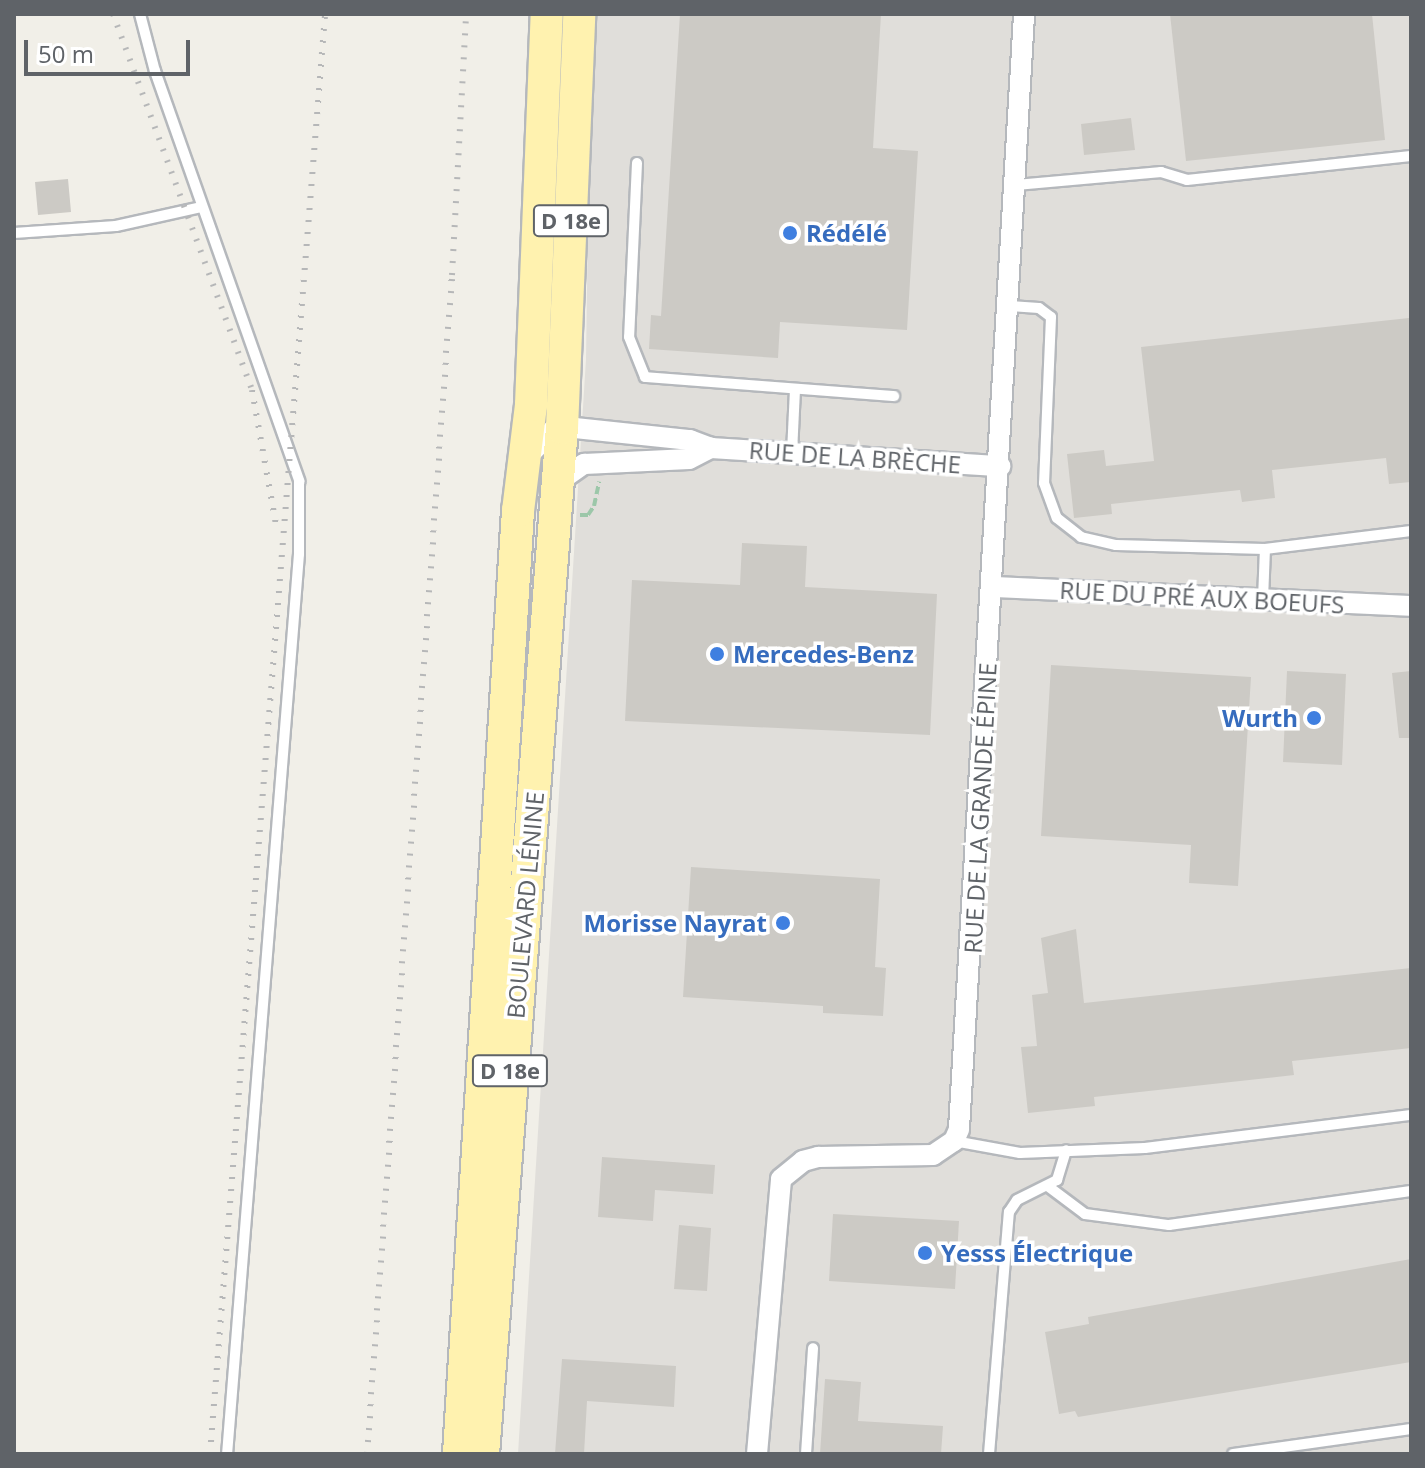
<!DOCTYPE html>
<meta charset="utf-8">
<style>
body{margin:0}
#map{position:relative;width:1425px;height:1468px;overflow:hidden;background:#f1efe8;font-family:"Open Sans",sans-serif}
div>[style]{position:absolute}
.industrial>*{inset:0;background:#e0deda}
.building>*{inset:0;background:#cccac5}
.path>*{height:4px;margin-top:-2px;transform-origin:0;background:repeating-linear-gradient(90deg,#9cc7a9 0 8px,transparent 0 12px)}
.roads{filter:drop-shadow(2px 0 #b5b8bc) drop-shadow(-2px 0 #b5b8bc) drop-shadow(0 2px #b5b8bc) drop-shadow(0 -2px #b5b8bc)}
.service>*{height:10px;margin:-5px;padding:0 5px;transform-origin:5px;border-radius:5px;background:#fff}
.minor>*{height:20px;margin:-10px;padding:0 10px;transform-origin:10px;border-radius:10px;background:#fff}
.primary>*{height:32px;margin:-16px;padding:0 16px;transform-origin:16px;border-radius:16px;background:#fff2af}
.rail>*{height:6px;margin-top:-3px;transform-origin:0;background:repeating-linear-gradient(90deg,#b6b7b8 0 2px,transparent 0 12px)}
.dots>*{width:22px;height:22px;translate:-50% -50%;box-sizing:border-box;border:4px solid #fff;border-radius:50%}
span{translate:-50% -50%;white-space:nowrap;text-align:center;line-height:1.15;-webkit-text-stroke:7px #fff;paint-order:stroke}
.shield-label span{padding:2px 6px;background:#fff;border:2px solid;border-radius:6px;-webkit-text-stroke-width:0}
.shield-label{font-size:22px;color:#5f6368;font-weight:700}
.shop-label{font-size:24px;color:#366cbe;font-weight:700}
.left{translate:0 -50%;text-align:left}
.right{translate:-100% -50%;text-align:right}
.street-label{font-size:24px;color:#5f6368}
.frame{position:absolute;inset:0;border:16px solid #5f6368;pointer-events:none}
.scale{position:absolute;left:24px;top:40px;width:166px;height:36px;box-sizing:border-box;border:4px solid #5f6368;border-top:0;padding-left:10px;font-size:24px;line-height:28px;white-space:nowrap;color:#5f6368;-webkit-text-stroke:6px #fff;paint-order:stroke}
</style>
<div id="map">
<div class="industrial">
<i style="clip-path:polygon(591px 14px,1411px 14px,1411px 1454px,518px 1454px,586px 359px)"></i>
</div>
<div class="building">
<i style="clip-path:polygon(680px 14px,881px 14px,873px 148px,918px 151px,907px 330px,780px 322px,778px 358px,649px 349px,651px 315px,661px 316px)"></i>
<i style="clip-path:polygon(1170px 14px,1372px 14px,1385px 140px,1186px 161px)"></i>
<i style="clip-path:polygon(1131px 118px,1135px 150px,1084px 155px,1081px 124px)"></i>
<i style="clip-path:polygon(68px 179px,71px 212px,38px 215px,35px 182px)"></i>
<i style="clip-path:polygon(1409px 318px,1411px 482px,1389px 484px,1386px 458px,1272px 470px,1275px 498px,1242px 502px,1240px 490px,1111px 504px,1112px 514px,1074px 518px,1067px 454px,1104px 450px,1106px 466px,1154px 461px,1141px 347px)"></i>
<i style="clip-path:polygon(742px 543px,807px 546px,805px 587px,937px 594px,930px 735px,625px 721px,632px 580px,740px 585px)"></i>
<i style="clip-path:polygon(1051px 665px,1251px 677px,1238px 886px,1189px 883px,1191px 845px,1041px 836px)"></i>
<i style="clip-path:polygon(1287px 671px,1346px 674px,1342px 765px,1283px 762px)"></i>
<i style="clip-path:polygon(1411px 671px,1411px 738px,1399px 738px,1392px 673px)"></i>
<i style="clip-path:polygon(691px 867px,880px 879px,875px 967px,886px 968px,883px 1016px,823px 1013px,823px 1006px,683px 997px)"></i>
<i style="clip-path:polygon(1076px 929px,1084px 1003px,1411px 968px,1411px 1048px,1292px 1061px,1294px 1075px,1094px 1097px,1095px 1106px,1028px 1113px,1021px 1047px,1037px 1046px,1032px 995px,1048px 993px,1041px 938px)"></i>
<i style="clip-path:polygon(602px 1157px,715px 1165px,713px 1194px,655px 1190px,653px 1221px,598px 1217px)"></i>
<i style="clip-path:polygon(833px 1214px,959px 1221px,955px 1289px,829px 1281px)"></i>
<i style="clip-path:polygon(679px 1225px,711px 1228px,707px 1291px,674px 1289px)"></i>
<i style="clip-path:polygon(1411px 1259px,1411px 1362px,1078px 1417px,1075px 1411px,1059px 1414px,1045px 1332px,1089px 1324px,1088px 1317px)"></i>
<i style="clip-path:polygon(562px 1359px,676px 1366px,674px 1407px,587px 1401px,584px 1454px,555px 1454px)"></i>
<i style="clip-path:polygon(825px 1379px,861px 1382px,858px 1421px,943px 1426px,941px 1454px,820px 1454px)"></i>
</div>
<div class="path">
<i style="left:580px;top:515px;width:8px"></i>
<i style="left:588px;top:515px;width:11px;rotate:-56deg"></i>
<i style="left:594px;top:506px;width:25px;rotate:-78deg"></i>
</div>
<div class="roads">
<div class="service">
<i style="left:140px;top:14px;width:59px;rotate:75.3deg"></i>
<i style="left:155px;top:71px;width:435px;rotate:70.6deg"></i>
<i style="left:299px;top:481px;width:73px;rotate:90deg"></i>
<i style="left:299px;top:554px;width:903px;rotate:94.57deg"></i>
<i style="left:637px;top:163px;width:174px;rotate:92.6deg"></i>
<i style="left:629px;top:337px;width:43px;rotate:68.2deg"></i>
<i style="left:645px;top:377px;width:250px;rotate:4.4deg"></i>
<i style="left:1016px;top:185px;width:146px;rotate:-5.1deg"></i>
<i style="left:1161px;top:172px;width:27px;rotate:17deg"></i>
<i style="left:1187px;top:180px;width:225px;rotate:-6.1deg"></i>
<i style="left:14px;top:233px;width:102px;rotate:-3.9deg"></i>
<i style="left:116px;top:226px;width:88px;rotate:-12.5deg"></i>
<i style="left:1010px;top:306px;width:29px;rotate:4deg"></i>
<i style="left:1039px;top:308px;width:15px;rotate:37deg"></i>
<i style="left:1051px;top:317px;width:166px;rotate:92.4deg"></i>
<i style="left:1044px;top:483px;width:37px;rotate:70deg"></i>
<i style="left:1057px;top:518px;width:31px;rotate:38deg"></i>
<i style="left:1081px;top:537px;width:36px;rotate:13deg"></i>
<i style="left:1116px;top:545px;width:149px;rotate:1.5deg"></i>
<i style="left:1265px;top:549px;width:147px;rotate:-7deg"></i>
<i style="left:792px;top:453px;width:63px;rotate:-87.3deg"></i>
<i style="left:1263px;top:600px;width:51px;rotate:-87.8deg"></i>
<i style="left:954px;top:1141px;width:67px;rotate:10.3deg"></i>
<i style="left:1020px;top:1153px;width:125px;rotate:-2.3deg"></i>
<i style="left:1145px;top:1148px;width:268px;rotate:-7.1deg"></i>
<i style="left:1049px;top:1187px;width:45px;rotate:36.9deg"></i>
<i style="left:1085px;top:1214px;width:85px;rotate:7.5deg"></i>
<i style="left:1169px;top:1225px;width:244px;rotate:-8deg"></i>
<i style="left:806px;top:1454px;width:106px;rotate:-86.2deg"></i>
<i style="left:989px;top:1454px;width:243px;rotate:-85.3deg"></i>
<i style="left:1009px;top:1212px;width:14px;rotate:-56deg"></i>
<i style="left:1017px;top:1200px;width:45px;rotate:-26.6deg"></i>
<i style="left:1057px;top:1180px;width:31px;rotate:-73deg"></i>
<i style="left:1233px;top:1454px;width:180px;rotate:-8deg"></i>
</div>
<div class="minor">
<i style="left:527px;top:457px;width:37px;rotate:-46deg"></i>
<i style="left:553px;top:430px;width:22px;rotate:-5deg"></i>
<i style="left:575px;top:428px;width:116px;rotate:6deg"></i>
<i style="left:690px;top:440px;width:22px;rotate:21deg"></i>
<i style="left:711px;top:448px;width:290px;rotate:3.6deg"></i>
<i style="left:558px;top:482px;width:32px;rotate:-35deg"></i>
<i style="left:584px;top:464px;width:105px;rotate:-2.7deg"></i>
<i style="left:689px;top:459px;width:25px;rotate:-27deg"></i>
<i style="left:994px;top:587px;width:417px;rotate:2.6deg"></i>
<i style="left:757px;top:1454px;width:276px;rotate:-85deg"></i>
<i style="left:781px;top:1179px;width:28px;rotate:-39deg"></i>
<i style="left:803px;top:1161px;width:16px;rotate:-15deg"></i>
<i style="left:818px;top:1157px;width:115px;rotate:-1deg"></i>
<i style="left:933px;top:1155px;width:25px;rotate:-34deg"></i>
<i style="left:954px;top:1141px;width:13px;rotate:-67deg"></i>
<i style="left:959px;top:1129px;width:1117px;rotate:-86.66deg"></i>
</div>
<div class="primary">
<i style="left:459px;top:1454px;width:945px;rotate:-86.42deg"></i>
<i style="left:518px;top:511px;width:107px;rotate:-83deg"></i>
<i style="left:531px;top:405px;width:391px;rotate:-87.7deg"></i>
<i style="left:483px;top:1454px;width:1029px;rotate:-85.6deg"></i>
<i style="left:562px;top:428px;width:414px;rotate:-87.6deg"></i>
</div>
</div>
<div class="rail">
<i style="left:98px;top:14px;width:1px;rotate:90deg"></i>
<i style="left:113px;top:14px;width:401px;rotate:69.7deg"></i>
<i style="left:252px;top:390px;width:143px;rotate:79.9deg"></i>
<i style="left:210px;top:1454px;width:1445px;rotate:-85.43deg"></i>
<i style="left:367px;top:1454px;width:1182px;rotate:-85.88deg"></i>
<i style="left:452px;top:275px;width:261px;rotate:-86.9deg"></i>
</div>
<div class="dots">
<i style="left:790px;top:233px;background:#3f7fe0"></i>
<i style="left:717px;top:654px;background:#3f7fe0"></i>
<i style="left:1314px;top:718px;background:#3f7fe0"></i>
<i style="left:783px;top:923px;background:#3f7fe0"></i>
<i style="left:925px;top:1253px;background:#3f7fe0"></i>
</div>
<div class="shield-label">
<span style="left:571px;top:221px">D 18e</span>
<span style="left:510px;top:1071px">D 18e</span>
</div>
<div class="shop-label">
<span class="left" style="left:806px;top:233px">Rédélé</span>
<span class="left" style="left:733px;top:654px">Mercedes-Benz</span>
<span class="right" style="left:1298px;top:718px">Wurth</span>
<span class="right" style="left:767px;top:923px">Morisse Nayrat</span>
<span class="left" style="left:941px;top:1253px">Yesss Électrique</span>
</div>
<div class="street-label">
<span style="left:855px;top:457px;rotate:4deg">RUE DE LA BRÈCHE</span>
<span style="left:1202px;top:597px;rotate:3deg">RUE DU PRÉ AUX BOEUFS</span>
<span style="left:980px;top:808px;rotate:-87deg">RUE DE LA GRANDE ÉPINE</span>
<span style="left:525px;top:905px;rotate:-85deg">BOULEVARD LÉNINE</span>
</div>
<div class="frame"></div>
<div class="scale">50 m</div>
</div>
